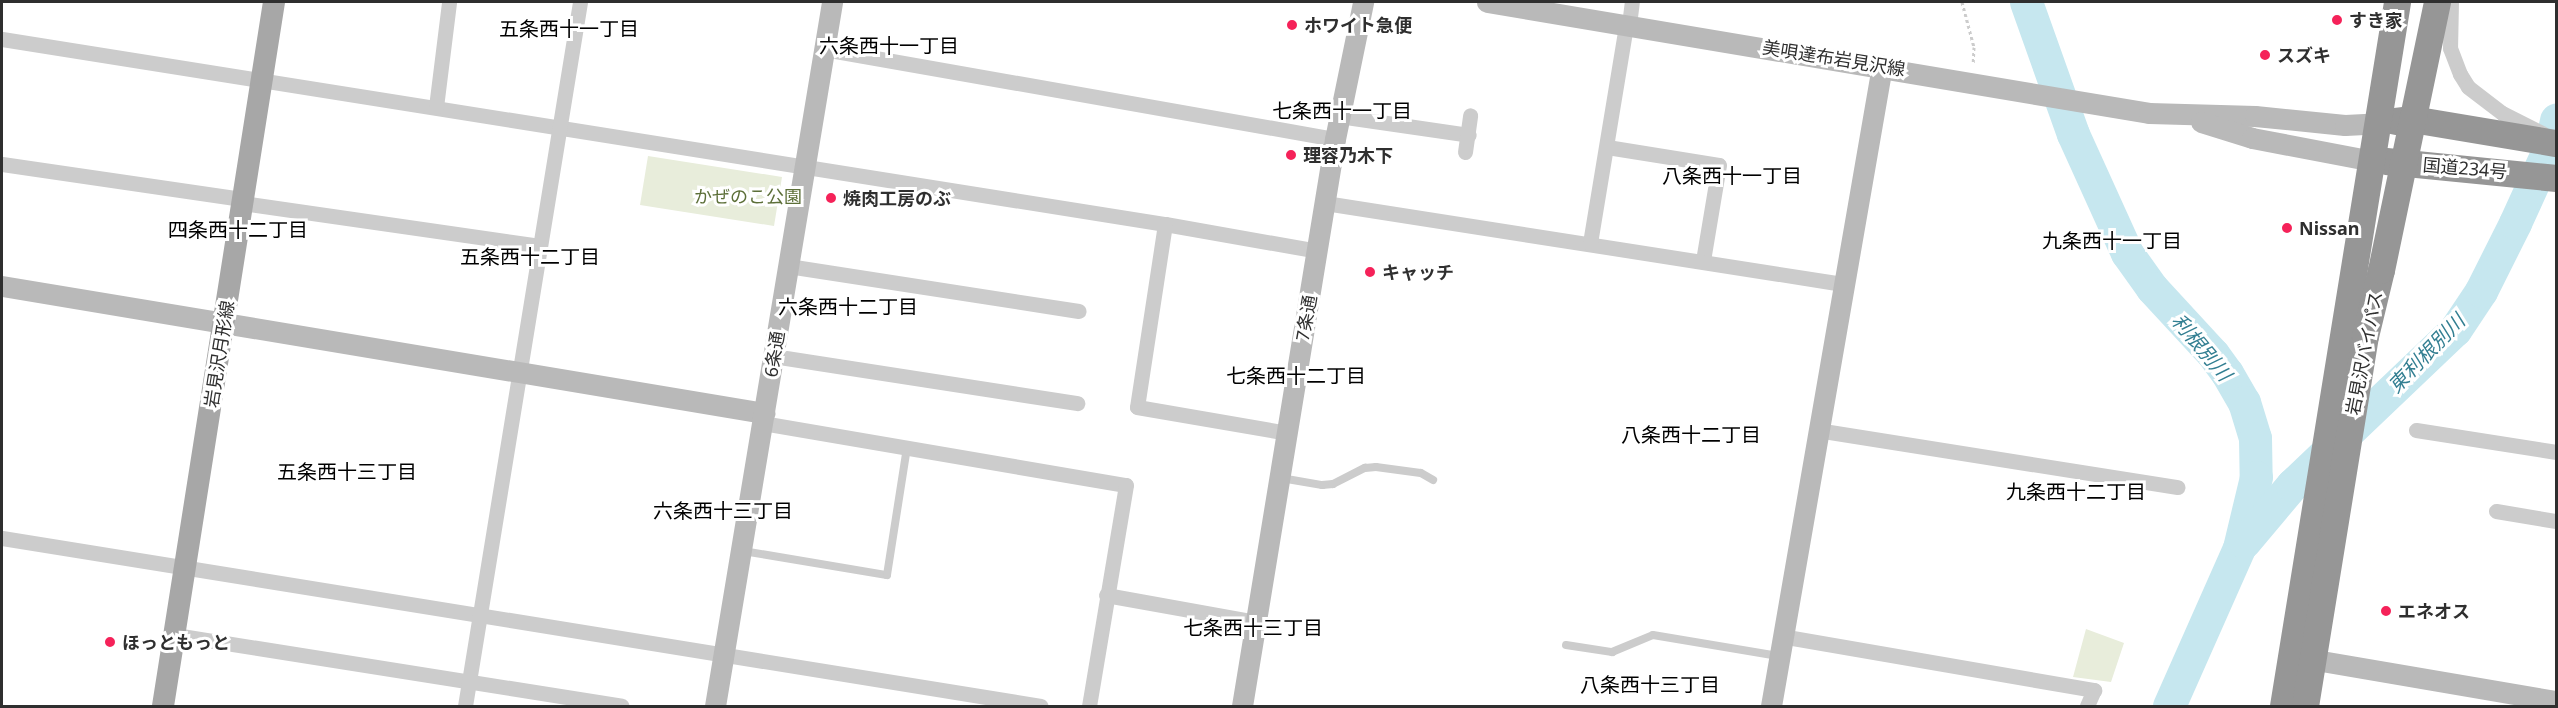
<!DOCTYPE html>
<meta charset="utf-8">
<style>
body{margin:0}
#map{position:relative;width:2558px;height:708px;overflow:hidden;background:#fff;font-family:"Noto Sans","Noto Sans JP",sans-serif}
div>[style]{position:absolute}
.green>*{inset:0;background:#e8eddb}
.river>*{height:33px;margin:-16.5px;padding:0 16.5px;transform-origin:16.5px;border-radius:16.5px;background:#c6e7ef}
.path>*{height:3px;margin-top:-1.5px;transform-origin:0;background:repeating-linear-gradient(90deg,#ccc 0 3px,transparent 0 6px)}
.lane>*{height:8px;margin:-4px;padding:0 4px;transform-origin:4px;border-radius:4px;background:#ccc}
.street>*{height:15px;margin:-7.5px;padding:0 7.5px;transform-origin:7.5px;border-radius:7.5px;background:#ccc}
.secondary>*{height:21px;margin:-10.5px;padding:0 10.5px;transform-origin:10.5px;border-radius:10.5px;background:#b9b9b9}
.primary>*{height:22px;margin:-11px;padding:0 11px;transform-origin:11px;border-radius:11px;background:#a7a7a7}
.highway>*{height:27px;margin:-13.5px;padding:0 13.5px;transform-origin:13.5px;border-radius:13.5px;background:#969696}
.dots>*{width:16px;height:16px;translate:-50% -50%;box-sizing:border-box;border:3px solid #fff;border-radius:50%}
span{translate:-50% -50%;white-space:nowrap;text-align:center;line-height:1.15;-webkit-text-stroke:6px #fff;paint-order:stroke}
.poi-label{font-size:18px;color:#2f2f2f;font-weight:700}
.left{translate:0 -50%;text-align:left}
.street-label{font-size:18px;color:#2f2f2f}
.park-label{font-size:18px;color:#5c6f38}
.neighbourhood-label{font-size:20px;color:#000}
.water-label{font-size:20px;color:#337f92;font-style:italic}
.frame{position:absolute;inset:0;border:3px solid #2f2f2f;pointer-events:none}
</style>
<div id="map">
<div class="green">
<i style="clip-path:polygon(648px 156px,782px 177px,774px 226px,640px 205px)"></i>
<i style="clip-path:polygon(2086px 629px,2124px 643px,2111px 682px,2073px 677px)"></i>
</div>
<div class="river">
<i style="left:2026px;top:2px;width:140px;rotate:70.4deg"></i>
<i style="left:2073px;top:134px;width:131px;rotate:65.6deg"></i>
<i style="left:2127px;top:253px;width:43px;rotate:54.5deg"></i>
<i style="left:2152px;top:288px;width:90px;rotate:47.3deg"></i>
<i style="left:2213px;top:354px;width:24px;rotate:54deg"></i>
<i style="left:2227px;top:373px;width:34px;rotate:60deg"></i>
<i style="left:2244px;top:402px;width:38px;rotate:73deg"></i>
<i style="left:2255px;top:438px;width:39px;rotate:89deg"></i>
<i style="left:2256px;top:477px;width:73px;rotate:103.5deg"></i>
<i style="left:2239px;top:548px;width:173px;rotate:113.9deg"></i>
<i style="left:2244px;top:542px;width:75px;rotate:-49.9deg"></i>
<i style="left:2292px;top:485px;width:225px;rotate:-43.6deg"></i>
<i style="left:2455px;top:330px;width:47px;rotate:-56.3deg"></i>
<i style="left:2481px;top:291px;width:76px;rotate:-63.4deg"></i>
<i style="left:2515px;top:223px;width:87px;rotate:-65.5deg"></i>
<i style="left:2551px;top:144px;width:25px;rotate:-78deg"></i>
</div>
<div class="path">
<i style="left:1962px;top:2px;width:47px;rotate:75.1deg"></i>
<i style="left:1974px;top:47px;width:17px;rotate:93deg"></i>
</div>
<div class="lane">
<i style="left:1281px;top:478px;width:42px;rotate:9.7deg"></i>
<i style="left:1322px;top:485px;width:11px;rotate:-5deg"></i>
<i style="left:1333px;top:484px;width:36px;rotate:-27deg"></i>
<i style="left:1365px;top:468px;width:11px;rotate:-5deg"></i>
<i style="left:1376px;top:467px;width:45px;rotate:7.6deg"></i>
<i style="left:1421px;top:473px;width:14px;rotate:30deg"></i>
<i style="left:743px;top:551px;width:146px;rotate:9.5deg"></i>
<i style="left:887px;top:575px;width:129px;rotate:-81.1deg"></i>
<i style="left:1566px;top:645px;width:47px;rotate:8.7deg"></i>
<i style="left:1612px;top:652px;width:44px;rotate:-22.5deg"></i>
<i style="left:1653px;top:635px;width:127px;rotate:9.5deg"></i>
</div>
<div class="street">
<i style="left:2451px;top:2px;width:46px;rotate:91.2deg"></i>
<i style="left:2450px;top:48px;width:28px;rotate:69deg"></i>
<i style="left:2460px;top:74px;width:15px;rotate:58deg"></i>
<i style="left:2468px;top:87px;width:43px;rotate:37.4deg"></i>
<i style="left:2502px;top:113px;width:45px;rotate:26.6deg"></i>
<i style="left:1629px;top:25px;width:23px;rotate:-83deg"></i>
<i style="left:2px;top:39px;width:1178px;rotate:9.04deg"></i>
<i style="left:1165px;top:224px;width:155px;rotate:10deg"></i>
<i style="left:824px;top:49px;width:519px;rotate:9.99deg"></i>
<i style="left:436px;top:107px;width:106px;rotate:-82.9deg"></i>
<i style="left:1339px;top:116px;width:131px;rotate:8.3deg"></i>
<i style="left:1607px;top:147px;width:113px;rotate:9.1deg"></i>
<i style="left:1719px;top:165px;width:97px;rotate:99.5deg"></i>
<i style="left:1465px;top:152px;width:37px;rotate:-82deg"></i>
<i style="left:2px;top:164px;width:244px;rotate:8.3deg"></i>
<i style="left:242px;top:203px;width:301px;rotate:8.2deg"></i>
<i style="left:1325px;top:203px;width:524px;rotate:8.89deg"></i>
<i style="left:1165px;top:224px;width:185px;rotate:98.7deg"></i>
<i style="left:1137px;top:407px;width:152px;rotate:9.8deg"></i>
<i style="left:1590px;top:243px;width:221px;rotate:-80.6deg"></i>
<i style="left:788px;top:266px;width:294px;rotate:8.8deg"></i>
<i style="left:773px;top:356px;width:308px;rotate:8.8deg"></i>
<i style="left:762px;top:423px;width:369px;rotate:9.7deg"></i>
<i style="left:1126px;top:485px;width:224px;rotate:99.5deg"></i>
<i style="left:1817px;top:430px;width:365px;rotate:9deg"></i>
<i style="left:2416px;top:430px;width:142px;rotate:8.9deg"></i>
<i style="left:2496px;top:511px;width:61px;rotate:9.5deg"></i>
<i style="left:2px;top:538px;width:1052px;rotate:9.18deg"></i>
<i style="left:1106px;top:595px;width:152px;rotate:10.2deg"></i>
<i style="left:175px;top:635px;width:452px;rotate:9deg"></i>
<i style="left:1781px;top:636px;width:318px;rotate:9.8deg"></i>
<i style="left:2094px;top:690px;width:17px;rotate:114deg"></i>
<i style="left:465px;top:706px;width:713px;rotate:-80.72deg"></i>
</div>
<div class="secondary">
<i style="left:1487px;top:2px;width:671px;rotate:9.52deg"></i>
<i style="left:2149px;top:113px;width:106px;rotate:1.6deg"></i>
<i style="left:2255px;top:116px;width:90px;rotate:5.7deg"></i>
<i style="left:2345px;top:125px;width:34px;rotate:-3deg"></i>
<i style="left:2201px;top:122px;width:53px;rotate:17.4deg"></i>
<i style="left:2252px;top:138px;width:123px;rotate:10.8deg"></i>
<i style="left:2px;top:286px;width:773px;rotate:9.46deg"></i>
<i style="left:2298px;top:657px;width:262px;rotate:9.7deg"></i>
<i style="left:715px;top:706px;width:714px;rotate:-80.56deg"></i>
<i style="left:1242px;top:706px;width:575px;rotate:-80.69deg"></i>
<i style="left:1335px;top:139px;width:140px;rotate:-78.4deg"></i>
<i style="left:1771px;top:706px;width:650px;rotate:-80.16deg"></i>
</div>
<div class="primary">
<i style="left:163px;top:706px;width:713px;rotate:-81.04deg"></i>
</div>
<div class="highway">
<i style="left:2395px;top:121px;width:17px;rotate:-7deg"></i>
<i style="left:2412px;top:119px;width:146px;rotate:9.5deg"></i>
<i style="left:2386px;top:161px;width:171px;rotate:5.7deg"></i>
<i style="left:2283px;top:706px;width:713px;rotate:-80.8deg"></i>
<i style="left:2305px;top:706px;width:375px;rotate:-80.8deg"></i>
<i style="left:2365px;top:336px;width:68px;rotate:-76.4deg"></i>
<i style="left:2381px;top:270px;width:274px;rotate:-78.2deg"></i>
</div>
<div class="dots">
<i style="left:2337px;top:20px;background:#f52259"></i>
<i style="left:1292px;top:25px;background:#f52259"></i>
<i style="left:2265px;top:55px;background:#f52259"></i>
<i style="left:1291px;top:155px;background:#f52259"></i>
<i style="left:831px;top:198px;background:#f52259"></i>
<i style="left:2287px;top:228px;background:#f52259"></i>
<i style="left:1370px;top:272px;background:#f52259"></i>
<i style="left:2386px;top:611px;background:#f52259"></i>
<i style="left:110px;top:642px;background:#f52259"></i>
</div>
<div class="poi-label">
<span class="left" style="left:2349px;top:20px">すき家</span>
<span class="left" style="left:1304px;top:25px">ホワイト急便</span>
<span class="left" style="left:2277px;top:55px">スズキ</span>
<span class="left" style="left:1303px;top:155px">理容乃木下</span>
<span class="left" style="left:843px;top:198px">焼肉工房のぶ</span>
<span class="left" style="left:2299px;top:228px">Nissan</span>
<span class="left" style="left:1382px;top:272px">キャッチ</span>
<span class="left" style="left:2398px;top:611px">エネオス</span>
<span class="left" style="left:122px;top:642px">ほっともっと</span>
</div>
<div class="street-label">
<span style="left:1834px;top:58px;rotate:9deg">美唄達布岩見沢線</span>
<span style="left:2465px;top:168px;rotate:5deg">国道234号</span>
<span style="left:1306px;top:318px;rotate:-80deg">7条通</span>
<span style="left:2364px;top:353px;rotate:-79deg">岩見沢バイパス</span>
<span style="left:219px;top:354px;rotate:-81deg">岩見沢月形線</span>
<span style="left:774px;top:354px;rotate:-81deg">6条通</span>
</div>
<div class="park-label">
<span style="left:748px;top:196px">かぜのこ公園</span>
</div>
<div class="neighbourhood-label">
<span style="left:569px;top:28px">五条西十一丁目</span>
<span style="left:889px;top:45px">六条西十一丁目</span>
<span style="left:1342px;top:110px">七条西十一丁目</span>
<span style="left:1732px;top:175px">八条西十一丁目</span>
<span style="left:238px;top:229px">四条西十二丁目</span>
<span style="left:2112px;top:240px">九条西十一丁目</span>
<span style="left:530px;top:256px">五条西十二丁目</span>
<span style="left:848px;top:306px">六条西十二丁目</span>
<span style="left:1296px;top:375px">七条西十二丁目</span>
<span style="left:1691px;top:434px">八条西十二丁目</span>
<span style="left:347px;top:471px">五条西十三丁目</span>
<span style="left:2076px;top:491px">九条西十二丁目</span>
<span style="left:723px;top:510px">六条西十三丁目</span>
<span style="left:1253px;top:627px">七条西十三丁目</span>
<span style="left:1650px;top:684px">八条西十三丁目</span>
</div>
<div class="water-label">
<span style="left:2202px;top:347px;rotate:50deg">利根別川</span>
<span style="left:2426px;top:353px;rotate:-46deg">東利根別川</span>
</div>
<div class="frame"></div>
</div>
